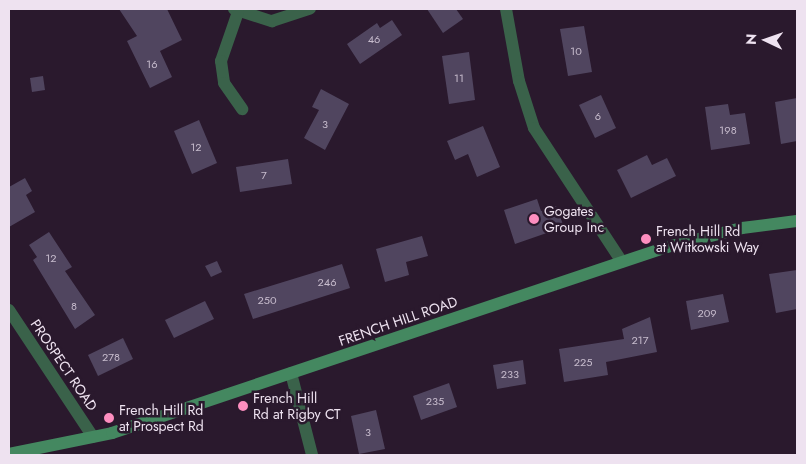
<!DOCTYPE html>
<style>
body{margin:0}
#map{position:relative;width:806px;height:464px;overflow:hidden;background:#2a192d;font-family:Jost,sans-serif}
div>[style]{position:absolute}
.building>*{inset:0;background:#50455f}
.minor>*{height:12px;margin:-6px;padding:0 6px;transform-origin:6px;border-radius:6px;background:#3a624a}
.secondary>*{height:12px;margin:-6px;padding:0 6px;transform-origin:6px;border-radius:6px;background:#448860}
.dots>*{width:14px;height:14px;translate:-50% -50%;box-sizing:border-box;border:2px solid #2a192d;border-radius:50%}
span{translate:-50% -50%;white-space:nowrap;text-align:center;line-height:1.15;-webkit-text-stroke:5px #2a192d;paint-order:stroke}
.number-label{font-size:11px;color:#c6bbcc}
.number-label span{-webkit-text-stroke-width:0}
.poi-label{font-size:14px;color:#eee2f0}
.left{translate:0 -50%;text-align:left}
.street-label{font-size:14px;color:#eee2f0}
.frame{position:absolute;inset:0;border:10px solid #eee2f0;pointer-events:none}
.north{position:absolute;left:741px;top:15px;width:50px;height:50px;-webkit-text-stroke:4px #2a192d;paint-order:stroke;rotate:273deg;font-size:14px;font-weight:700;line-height:20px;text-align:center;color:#eee2f0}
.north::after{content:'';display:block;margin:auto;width:18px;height:22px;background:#eee2f0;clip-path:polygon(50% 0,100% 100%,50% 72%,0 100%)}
</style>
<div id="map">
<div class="building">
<i style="clip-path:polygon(119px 9px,167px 9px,182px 40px,160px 51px,172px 77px,150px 88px,127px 41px,137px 36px)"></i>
<i style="clip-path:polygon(427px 9px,456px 9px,463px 19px,443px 33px)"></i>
<i style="clip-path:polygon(392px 20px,402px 35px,360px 64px,347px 44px,377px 23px,380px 28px)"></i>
<i style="clip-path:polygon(584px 26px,592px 72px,568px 76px,560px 29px)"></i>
<i style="clip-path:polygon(469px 52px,475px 100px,449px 104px,442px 56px)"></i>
<i style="clip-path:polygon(43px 76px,45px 90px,32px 92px,30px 78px)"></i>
<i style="clip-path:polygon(321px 89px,349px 104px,325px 150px,304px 138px,319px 110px,312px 107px)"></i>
<i style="clip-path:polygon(601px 95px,616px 128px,595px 138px,579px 105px)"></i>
<i style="clip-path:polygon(797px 98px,797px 141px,781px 144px,775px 102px)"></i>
<i style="clip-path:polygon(728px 104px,730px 115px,745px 113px,750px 144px,711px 150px,705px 107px)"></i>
<i style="clip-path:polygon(199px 120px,217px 163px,192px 174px,174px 131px)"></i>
<i style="clip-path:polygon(483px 126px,500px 167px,477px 177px,468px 154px,455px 160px,447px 141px)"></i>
<i style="clip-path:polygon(647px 155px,652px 165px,667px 158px,676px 176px,631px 198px,617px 170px)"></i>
<i style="clip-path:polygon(288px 159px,292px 184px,240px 192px,236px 167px)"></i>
<i style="clip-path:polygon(25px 178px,32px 191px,26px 195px,35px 212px,9px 227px,9px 187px)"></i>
<i style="clip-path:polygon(537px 199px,541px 211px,556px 206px,564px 227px,515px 244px,504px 210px)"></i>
<i style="clip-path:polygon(49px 232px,72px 267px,65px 271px,95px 315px,75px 329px,33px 260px,37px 257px,29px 245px)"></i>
<i style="clip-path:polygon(422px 236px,428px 256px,406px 262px,409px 275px,385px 282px,376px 249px)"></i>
<i style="clip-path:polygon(217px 261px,222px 272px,211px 277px,205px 266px)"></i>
<i style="clip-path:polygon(342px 264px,350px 288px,253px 319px,244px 294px)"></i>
<i style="clip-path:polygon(797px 270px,797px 309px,776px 313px,769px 274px)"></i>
<i style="clip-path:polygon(723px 294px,729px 322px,691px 330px,686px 301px)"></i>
<i style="clip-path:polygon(205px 301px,214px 319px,174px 338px,165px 320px)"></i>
<i style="clip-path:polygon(650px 317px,657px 352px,606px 362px,608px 375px,564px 382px,559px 349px,624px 339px,622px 329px)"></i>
<i style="clip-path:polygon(123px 338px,133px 359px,98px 376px,88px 355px)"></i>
<i style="clip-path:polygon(523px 360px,526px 384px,497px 389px,493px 365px)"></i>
<i style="clip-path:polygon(449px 383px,457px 407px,421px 420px,413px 396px)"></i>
<i style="clip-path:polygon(376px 410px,385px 449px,359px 454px,351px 416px)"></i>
</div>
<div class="minor">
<i style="left:234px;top:9px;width:40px;rotate:18deg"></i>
<i style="left:272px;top:21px;width:40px;rotate:-18deg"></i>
<i style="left:506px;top:9px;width:73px;rotate:79.8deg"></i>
<i style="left:519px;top:81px;width:49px;rotate:72.3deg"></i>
<i style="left:534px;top:128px;width:160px;rotate:56.7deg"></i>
<i style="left:238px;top:12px;width:52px;rotate:109.1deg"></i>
<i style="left:221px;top:61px;width:22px;rotate:82deg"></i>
<i style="left:224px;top:83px;width:32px;rotate:55deg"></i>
<i style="left:9px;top:310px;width:152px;rotate:56.5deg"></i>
<i style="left:291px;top:373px;width:85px;rotate:75.6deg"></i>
</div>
<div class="secondary">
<i style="left:9px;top:454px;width:105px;rotate:-11.5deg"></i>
<i style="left:112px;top:433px;width:585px;rotate:-18.53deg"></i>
<i style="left:667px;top:247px;width:77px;rotate:-14.2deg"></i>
<i style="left:742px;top:228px;width:55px;rotate:-7.3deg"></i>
</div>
<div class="dots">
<i style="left:534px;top:219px;background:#fd8ebf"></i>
<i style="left:646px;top:239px;background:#fd8ebf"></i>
<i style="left:243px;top:406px;background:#fd8ebf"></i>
<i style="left:109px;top:418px;background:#fd8ebf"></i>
</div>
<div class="number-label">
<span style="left:374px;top:39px">46</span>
<span style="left:576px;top:51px">10</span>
<span style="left:152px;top:64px">16</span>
<span style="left:459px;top:78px">11</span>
<span style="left:598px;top:116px">6</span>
<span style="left:325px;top:124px">3</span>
<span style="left:728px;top:130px">198</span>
<span style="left:196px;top:147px">12</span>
<span style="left:264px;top:175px">7</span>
<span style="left:51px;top:258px">12</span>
<span style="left:327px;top:282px">246</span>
<span style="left:267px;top:300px">250</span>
<span style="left:74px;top:306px">8</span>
<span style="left:707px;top:313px">209</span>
<span style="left:640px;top:340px">217</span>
<span style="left:111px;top:357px">278</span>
<span style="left:583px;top:362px">225</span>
<span style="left:510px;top:374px">233</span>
<span style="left:435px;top:401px">235</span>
<span style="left:368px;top:432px">3</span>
</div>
<div class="poi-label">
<span class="left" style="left:544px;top:219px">Gogates<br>Group Inc</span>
<span class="left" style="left:656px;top:239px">French Hill Rd<br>at Witkowski Way</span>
<span class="left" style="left:253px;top:406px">French Hill<br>Rd at Rigby CT</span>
<span class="left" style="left:119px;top:418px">French Hill Rd<br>at Prospect Rd</span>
</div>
<div class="street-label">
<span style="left:398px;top:321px;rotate:-19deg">FRENCH HILL ROAD</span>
<span style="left:64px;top:365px;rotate:56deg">PROSPECT ROAD</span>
</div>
<div class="frame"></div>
<div class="north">N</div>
</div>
